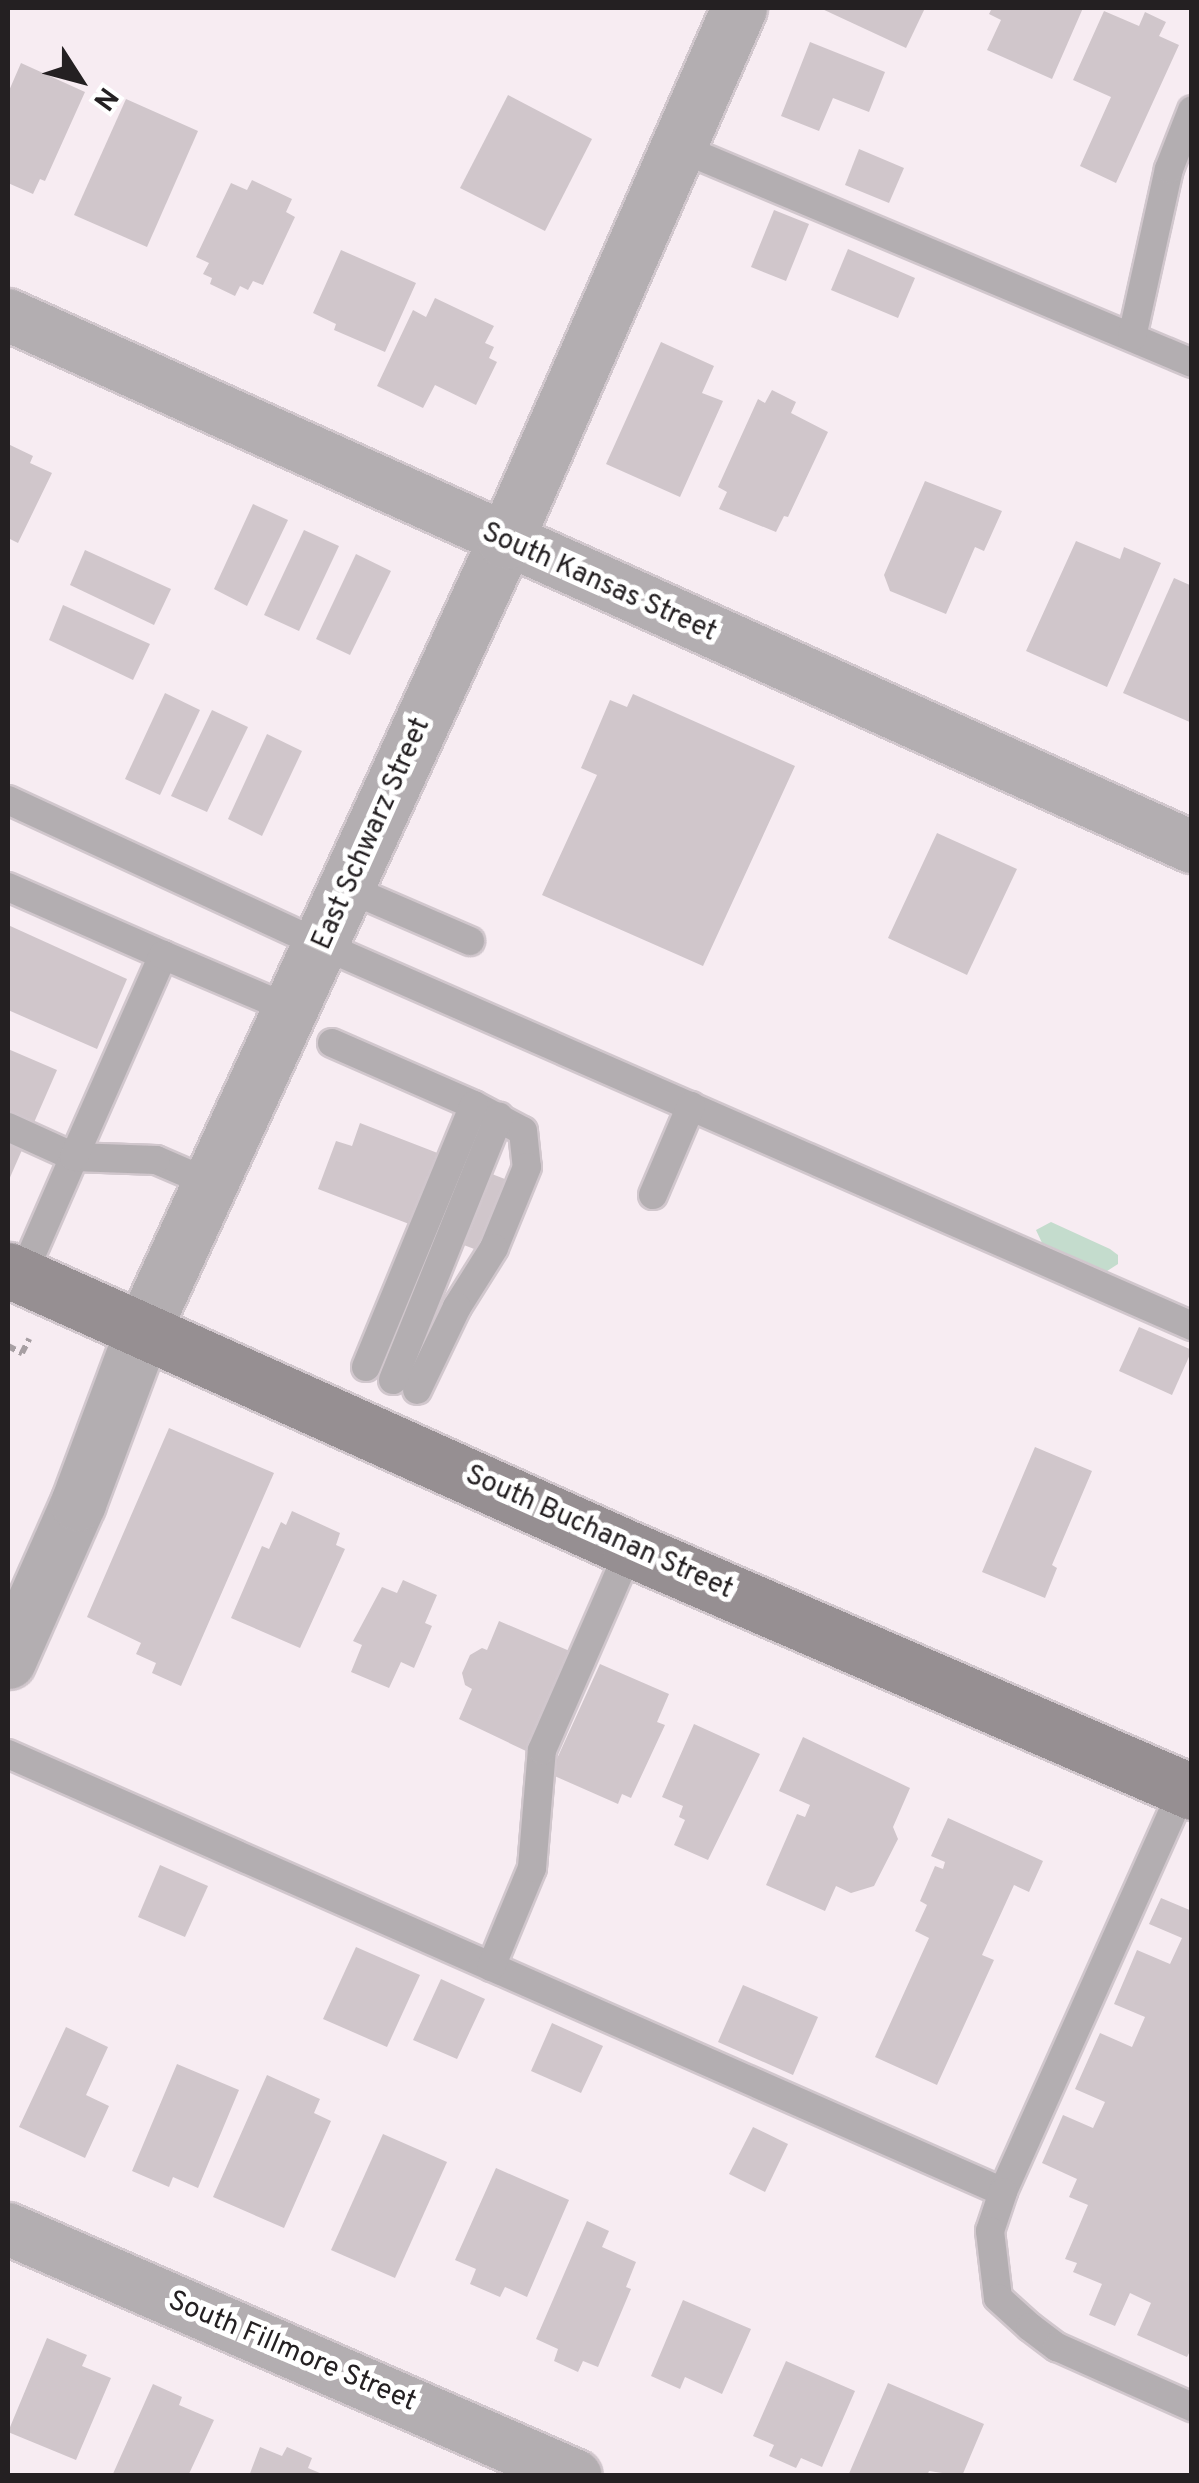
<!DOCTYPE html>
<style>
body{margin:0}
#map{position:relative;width:1199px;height:2483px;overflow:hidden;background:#f7ecf2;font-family:Overpass,sans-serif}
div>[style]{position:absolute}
.green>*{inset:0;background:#c4dccd}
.building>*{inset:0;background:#d0c6cb}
.path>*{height:6px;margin-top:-3px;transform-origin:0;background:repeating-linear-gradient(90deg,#a79fa3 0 8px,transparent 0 13px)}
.roads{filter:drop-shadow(2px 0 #d1c7cd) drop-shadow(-2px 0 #d1c7cd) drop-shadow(0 2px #d1c7cd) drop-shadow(0 -2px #d1c7cd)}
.service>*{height:28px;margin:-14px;padding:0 14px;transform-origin:14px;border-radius:14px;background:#b3aeb1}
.minor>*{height:52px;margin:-26px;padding:0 26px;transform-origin:26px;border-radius:26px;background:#b3aeb1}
.tertiary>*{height:55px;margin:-27.5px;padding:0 27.5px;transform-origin:27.5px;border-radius:27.5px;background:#b3aeb1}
.secondary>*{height:55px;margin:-27.5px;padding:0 27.5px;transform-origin:27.5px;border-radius:27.5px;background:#968f92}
span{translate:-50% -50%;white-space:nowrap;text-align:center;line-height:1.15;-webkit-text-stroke:10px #fff;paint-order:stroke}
.street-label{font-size:28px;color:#242022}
.frame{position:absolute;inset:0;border:10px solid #242022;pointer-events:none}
.north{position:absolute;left:30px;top:30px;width:100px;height:100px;-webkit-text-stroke:8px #fff;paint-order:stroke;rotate:126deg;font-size:28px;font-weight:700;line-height:40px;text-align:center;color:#242022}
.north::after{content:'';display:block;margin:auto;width:35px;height:45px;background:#242022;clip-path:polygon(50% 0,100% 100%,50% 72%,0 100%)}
</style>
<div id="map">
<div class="green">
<i style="clip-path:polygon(1051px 1222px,1110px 1249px,1118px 1255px,1118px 1264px,1104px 1273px,1043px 1245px,1036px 1230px)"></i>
</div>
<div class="building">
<i style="clip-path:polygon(820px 8px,925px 8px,906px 48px)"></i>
<i style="clip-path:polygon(992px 8px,1083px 8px,1052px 79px,987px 50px,1001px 20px,989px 14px)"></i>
<i style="clip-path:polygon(1104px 11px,1139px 26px,1145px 12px,1166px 22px,1159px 36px,1179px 45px,1116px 183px,1080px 166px,1111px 97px,1073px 80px)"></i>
<i style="clip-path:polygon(810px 42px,885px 72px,869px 112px,833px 98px,819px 131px,781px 116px)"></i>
<i style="clip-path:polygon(21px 63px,85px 92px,45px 181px,40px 179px,33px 194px,8px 183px,8px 93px)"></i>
<i style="clip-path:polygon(508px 95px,592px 139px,545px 231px,460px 188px)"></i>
<i style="clip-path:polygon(126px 99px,198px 131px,147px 247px,74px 215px)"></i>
<i style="clip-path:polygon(859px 149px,904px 168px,889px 203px,845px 185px)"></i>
<i style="clip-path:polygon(252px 180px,292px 199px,286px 212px,295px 217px,263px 285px,253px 281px,248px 290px,240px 286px,235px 296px,210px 284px,212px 278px,203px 274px,209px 263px,196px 257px,231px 183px,247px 190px)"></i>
<i style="clip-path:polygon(774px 210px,809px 224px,786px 281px,751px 267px)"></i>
<i style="clip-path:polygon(848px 249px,915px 278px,898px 318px,831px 290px)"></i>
<i style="clip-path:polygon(341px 250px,416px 283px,385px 352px,334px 330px,336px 324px,313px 313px)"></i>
<i style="clip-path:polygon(435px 298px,494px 326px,485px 343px,494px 347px,489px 358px,497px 362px,476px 405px,435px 385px,423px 408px,377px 386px,413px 310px,426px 317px)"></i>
<i style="clip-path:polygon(661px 342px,714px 366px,702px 393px,723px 401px,680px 497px,606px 464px)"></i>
<i style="clip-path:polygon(772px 390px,796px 402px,791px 413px,828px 432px,788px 517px,784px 516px,776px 532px,719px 509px,727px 492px,718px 487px,758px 399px,765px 403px)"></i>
<i style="clip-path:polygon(8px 444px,33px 456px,30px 463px,52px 473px,18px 543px,8px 538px)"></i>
<i style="clip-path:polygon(925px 481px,1002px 511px,984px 551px,975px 547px,946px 614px,890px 591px,884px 575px)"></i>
<i style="clip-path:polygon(253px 504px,288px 520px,247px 606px,214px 589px)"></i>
<i style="clip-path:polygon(304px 530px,339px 546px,299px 631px,264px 615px)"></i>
<i style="clip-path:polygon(1076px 541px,1120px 559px,1124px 547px,1161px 563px,1107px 687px,1026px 651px)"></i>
<i style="clip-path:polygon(85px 550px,171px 589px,154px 625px,70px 585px)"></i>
<i style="clip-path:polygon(356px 554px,391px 571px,350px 655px,316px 639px)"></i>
<i style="clip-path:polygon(1174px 578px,1192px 586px,1192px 723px,1123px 693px)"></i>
<i style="clip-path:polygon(63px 605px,150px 644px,133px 680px,49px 640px)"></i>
<i style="clip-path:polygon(165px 693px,200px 710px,160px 795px,125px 779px)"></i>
<i style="clip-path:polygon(633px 694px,795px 766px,703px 966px,542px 895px,597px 775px,581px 768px,610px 700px,627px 707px)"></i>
<i style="clip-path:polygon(212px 710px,248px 727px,207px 812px,171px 796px)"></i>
<i style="clip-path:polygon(267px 734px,302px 751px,262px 836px,228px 819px)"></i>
<i style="clip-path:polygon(937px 833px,1017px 869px,967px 975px,888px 938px)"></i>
<i style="clip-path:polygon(8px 925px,127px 979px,97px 1049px,8px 1010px)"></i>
<i style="clip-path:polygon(8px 1049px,57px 1070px,8px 1182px)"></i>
<i style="clip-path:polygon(360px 1123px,510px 1181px,482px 1252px,318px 1189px,336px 1141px,352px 1146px)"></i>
<i style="clip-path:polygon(1139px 1327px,1192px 1350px,1172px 1395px,1119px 1371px)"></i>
<i style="clip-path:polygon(169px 1428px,274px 1473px,181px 1686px,152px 1673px,156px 1663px,136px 1654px,141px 1643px,87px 1617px)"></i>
<i style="clip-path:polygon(1035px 1447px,1092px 1471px,1052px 1565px,1057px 1568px,1045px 1598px,982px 1572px)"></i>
<i style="clip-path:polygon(292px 1511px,340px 1533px,336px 1545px,345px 1549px,300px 1648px,231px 1618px,262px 1546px,269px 1549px,281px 1522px,286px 1525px)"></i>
<i style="clip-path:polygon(403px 1580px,437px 1595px,425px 1623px,432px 1626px,414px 1668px,401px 1662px,389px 1688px,351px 1672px,362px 1645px,353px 1641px,382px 1587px,397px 1593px)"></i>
<i style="clip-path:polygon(499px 1621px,572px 1652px,526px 1751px,459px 1719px,472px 1689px,465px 1685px,462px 1673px,470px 1655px,482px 1648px,487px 1650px)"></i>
<i style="clip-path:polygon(600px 1664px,669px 1694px,657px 1722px,665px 1725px,631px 1798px,622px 1794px,618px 1804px,550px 1774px)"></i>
<i style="clip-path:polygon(694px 1724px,760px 1754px,708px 1860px,674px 1845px,685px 1820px,679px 1817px,683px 1806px,662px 1797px)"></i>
<i style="clip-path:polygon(803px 1737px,910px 1788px,893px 1827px,898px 1839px,874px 1886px,851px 1893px,836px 1886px,825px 1911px,766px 1885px,797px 1814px,805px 1817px,810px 1805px,779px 1791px)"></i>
<i style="clip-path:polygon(948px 1818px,1043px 1861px,1029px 1892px,1014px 1885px,982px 1955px,994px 1960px,937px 2085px,875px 2057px,929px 1938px,915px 1931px,927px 1905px,920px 1901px,935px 1866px,943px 1869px,945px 1862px,931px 1856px)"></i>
<i style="clip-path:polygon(160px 1865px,208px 1886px,185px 1937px,138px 1917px)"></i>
<i style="clip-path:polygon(1161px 1898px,1192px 1911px,1192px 2347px,1187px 2357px,1137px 2335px,1151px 2303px,1130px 2293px,1115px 2326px,1089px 2315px,1102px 2284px,1073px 2272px,1077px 2263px,1065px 2259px,1088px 2205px,1069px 2197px,1077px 2179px,1042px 2163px,1063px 2115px,1093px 2128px,1105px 2102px,1075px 2089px,1100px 2033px,1132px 2047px,1145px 2017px,1114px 2004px,1137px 1950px,1170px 1964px,1182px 1938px,1149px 1924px)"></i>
<i style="clip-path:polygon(356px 1947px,420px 1975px,387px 2047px,323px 2019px)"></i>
<i style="clip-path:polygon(441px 1979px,485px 1999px,457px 2059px,413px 2040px)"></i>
<i style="clip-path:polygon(743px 1985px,818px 2017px,793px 2075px,718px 2042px)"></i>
<i style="clip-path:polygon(552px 2023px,603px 2046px,581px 2093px,531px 2071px)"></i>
<i style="clip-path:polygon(66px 2027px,108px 2047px,86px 2095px,109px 2106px,85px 2158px,19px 2127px)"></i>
<i style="clip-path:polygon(177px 2064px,239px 2090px,198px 2188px,173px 2177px,169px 2187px,132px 2171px)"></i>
<i style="clip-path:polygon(267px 2075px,320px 2099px,314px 2113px,331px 2121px,284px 2228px,213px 2197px)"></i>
<i style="clip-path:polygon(753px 2127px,788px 2144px,765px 2192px,729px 2174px)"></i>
<i style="clip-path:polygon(383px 2134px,447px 2162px,395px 2278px,331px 2250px)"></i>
<i style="clip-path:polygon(496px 2168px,569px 2200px,527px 2297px,505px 2287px,500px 2297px,470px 2284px,476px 2269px,455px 2260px)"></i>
<i style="clip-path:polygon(587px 2221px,609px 2231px,602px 2247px,636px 2262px,626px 2287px,631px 2289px,598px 2367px,583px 2361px,578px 2372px,554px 2361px,558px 2349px,536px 2339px)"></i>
<i style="clip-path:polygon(683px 2300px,751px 2329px,722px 2394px,685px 2377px,680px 2389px,651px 2376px)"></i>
<i style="clip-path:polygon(47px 2338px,87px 2355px,82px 2366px,111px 2378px,76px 2460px,8px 2432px)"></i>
<i style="clip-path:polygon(786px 2361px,855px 2391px,822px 2467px,801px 2458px,796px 2468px,769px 2456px,774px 2445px,753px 2436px)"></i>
<i style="clip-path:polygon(888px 2383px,984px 2424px,962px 2476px,929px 2471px,927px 2476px,848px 2476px)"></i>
<i style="clip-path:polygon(153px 2384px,182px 2397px,179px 2405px,214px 2420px,188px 2476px,112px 2476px)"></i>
<i style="clip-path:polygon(260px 2447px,282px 2456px,287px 2447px,312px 2458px,308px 2468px,327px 2476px,249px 2476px)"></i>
</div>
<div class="path">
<i style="left:8px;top:1346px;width:16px;rotate:27deg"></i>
<i style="left:22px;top:1353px;width:16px;rotate:-63deg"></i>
</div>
<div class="roads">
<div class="service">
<i style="left:678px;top:147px;width:558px;rotate:22.79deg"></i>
<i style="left:1132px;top:337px;width:172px;rotate:-77.6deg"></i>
<i style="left:1169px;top:169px;width:63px;rotate:-68.7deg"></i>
<i style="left:8px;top:800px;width:346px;rotate:24.8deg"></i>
<i style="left:322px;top:945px;width:950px;rotate:23.65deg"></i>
<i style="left:8px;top:887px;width:169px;rotate:23.7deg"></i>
<i style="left:347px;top:888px;width:134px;rotate:23.3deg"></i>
<i style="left:332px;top:1043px;width:155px;rotate:23.6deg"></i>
<i style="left:474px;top:1105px;width:55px;rotate:28deg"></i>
<i style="left:523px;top:1131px;width:36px;rotate:84deg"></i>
<i style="left:527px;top:1167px;width:87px;rotate:112.2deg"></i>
<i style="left:494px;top:1248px;width:70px;rotate:122.1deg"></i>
<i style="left:457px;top:1307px;width:92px;rotate:115.7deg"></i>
<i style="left:8px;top:1127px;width:72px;rotate:24.4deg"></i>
<i style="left:74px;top:1157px;width:130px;rotate:113.6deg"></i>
<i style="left:212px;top:1184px;width:61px;rotate:-156.8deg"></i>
<i style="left:156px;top:1160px;width:82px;rotate:-177.9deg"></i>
<i style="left:74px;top:1157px;width:221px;rotate:-66.2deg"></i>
<i style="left:163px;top:955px;width:140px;rotate:23.1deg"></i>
<i style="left:653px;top:1195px;width:97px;rotate:-66.9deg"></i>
<i style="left:366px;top:1367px;width:283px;rotate:-67.6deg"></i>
<i style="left:393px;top:1380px;width:284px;rotate:-68.1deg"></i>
<i style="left:8px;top:1754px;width:1087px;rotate:23.76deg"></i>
<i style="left:1183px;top:1789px;width:441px;rotate:114.1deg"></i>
<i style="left:1003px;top:2192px;width:41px;rotate:108.4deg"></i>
<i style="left:990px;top:2231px;width:67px;rotate:83.2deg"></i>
<i style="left:998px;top:2298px;width:43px;rotate:42.2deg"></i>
<i style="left:1030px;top:2327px;width:34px;rotate:37deg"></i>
<i style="left:1057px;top:2347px;width:148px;rotate:24deg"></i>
<i style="left:491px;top:1967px;width:107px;rotate:-67.5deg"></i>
<i style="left:532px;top:1868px;width:118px;rotate:-85.2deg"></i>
<i style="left:542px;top:1750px;width:219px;rotate:-66.4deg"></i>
</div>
<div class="minor">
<i style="left:8px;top:315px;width:1298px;rotate:24.2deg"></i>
<i style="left:8px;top:2229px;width:619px;rotate:23.5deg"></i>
</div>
<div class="tertiary">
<i style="left:8px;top:1661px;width:173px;rotate:-66.1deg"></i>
<i style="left:78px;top:1503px;width:186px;rotate:-69.5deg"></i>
<i style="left:143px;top:1329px;width:867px;rotate:-65.33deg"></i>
<i style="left:505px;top:541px;width:582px;rotate:-66.3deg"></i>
</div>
<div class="secondary">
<i style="left:8px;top:1270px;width:682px;rotate:24.16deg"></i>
<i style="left:630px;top:1549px;width:612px;rotate:23.38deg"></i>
</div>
</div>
<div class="street-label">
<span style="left:599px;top:583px;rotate:24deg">South Kansas Street</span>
<span style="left:372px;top:834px;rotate:-66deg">East Schwarz Street</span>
<span style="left:599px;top:1533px;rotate:24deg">South Buchanan Street</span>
<span style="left:292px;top:2352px;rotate:23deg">South Fillmore Street</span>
</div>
<div class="frame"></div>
<div class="north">N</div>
</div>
